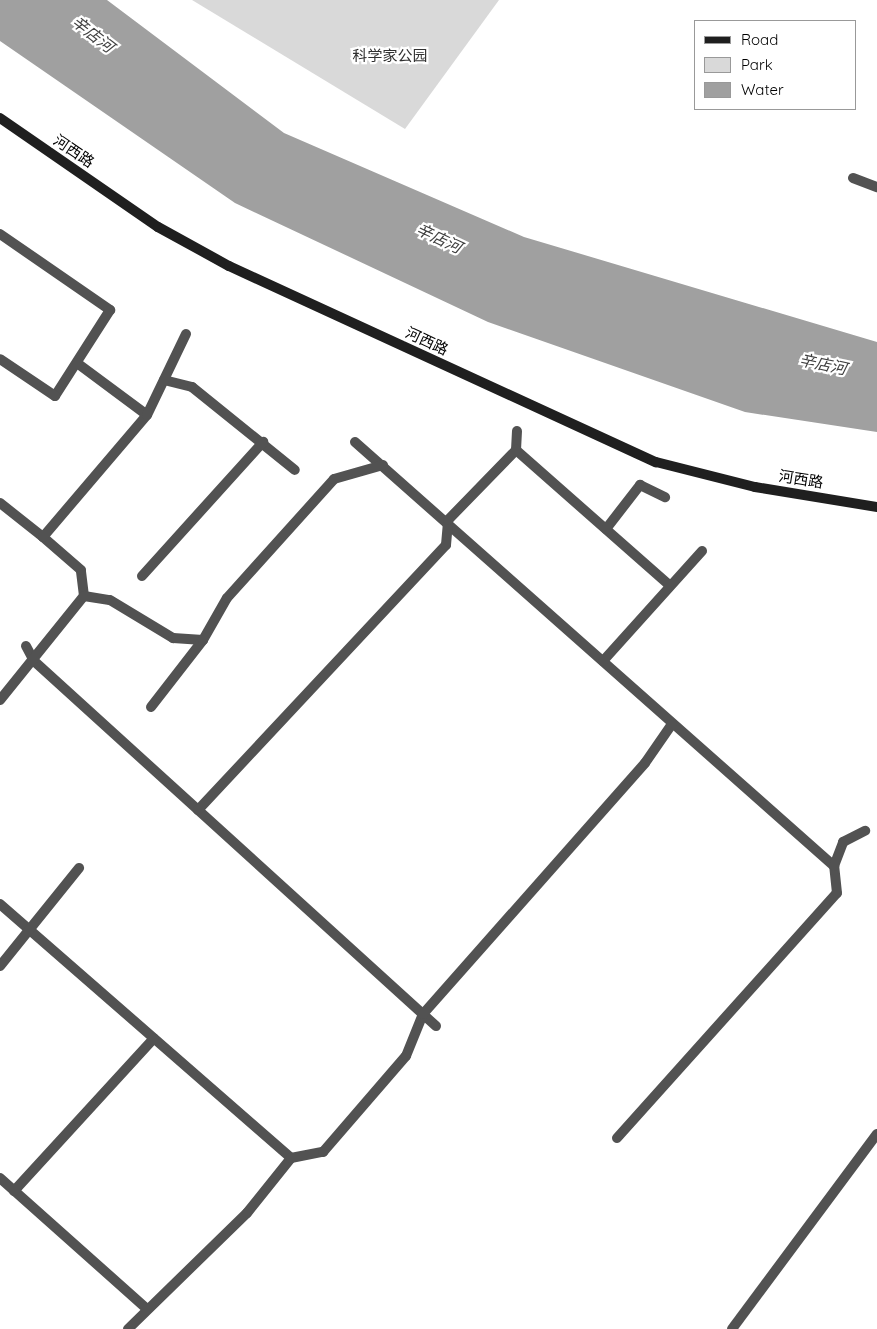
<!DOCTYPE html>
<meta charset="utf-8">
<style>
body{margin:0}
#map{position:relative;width:877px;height:1329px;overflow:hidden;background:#fff;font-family:Quicksand,"Noto Sans SC",sans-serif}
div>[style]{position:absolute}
.green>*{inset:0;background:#d9d9d9}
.water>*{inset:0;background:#a0a0a0}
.street>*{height:10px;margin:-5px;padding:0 5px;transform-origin:5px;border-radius:5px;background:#525252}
.secondary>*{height:10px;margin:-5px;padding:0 5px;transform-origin:5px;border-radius:5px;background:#1f1f1f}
span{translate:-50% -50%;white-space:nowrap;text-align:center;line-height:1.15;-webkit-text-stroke:4.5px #fff;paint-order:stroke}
.park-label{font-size:15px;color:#303030}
.street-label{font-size:15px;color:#000}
.water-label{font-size:16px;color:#414141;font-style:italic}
.legend{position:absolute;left:694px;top:20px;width:162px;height:90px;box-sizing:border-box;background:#fff;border:1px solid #999;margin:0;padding:6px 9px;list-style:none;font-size:15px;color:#000}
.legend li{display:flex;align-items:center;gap:10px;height:25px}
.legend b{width:25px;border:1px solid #999}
</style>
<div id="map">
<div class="green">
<i style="clip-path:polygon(192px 0,499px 0,405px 129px)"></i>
</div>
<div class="water">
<i style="clip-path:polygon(0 0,107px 0,284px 133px,524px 237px,877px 342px,877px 432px,745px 412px,488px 322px,235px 203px,0 41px)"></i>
</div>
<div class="street">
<i style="left:853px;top:178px;width:26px;rotate:21deg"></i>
<i style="left:0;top:234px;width:134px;rotate:34.6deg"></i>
<i style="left:110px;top:310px;width:102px;rotate:122.6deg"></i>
<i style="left:55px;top:396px;width:66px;rotate:-146.1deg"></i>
<i style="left:77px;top:363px;width:87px;rotate:36.6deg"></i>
<i style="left:164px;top:380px;width:29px;rotate:14deg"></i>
<i style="left:192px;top:387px;width:132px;rotate:38.9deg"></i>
<i style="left:517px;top:431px;width:19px;rotate:93deg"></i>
<i style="left:516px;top:450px;width:205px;rotate:41.4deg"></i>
<i style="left:355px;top:442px;width:640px;rotate:41.51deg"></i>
<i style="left:0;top:503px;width:55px;rotate:38.3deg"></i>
<i style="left:606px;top:529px;width:56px;rotate:-52.3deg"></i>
<i style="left:640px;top:485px;width:28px;rotate:26deg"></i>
<i style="left:142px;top:576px;width:181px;rotate:-47.9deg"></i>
<i style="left:84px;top:596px;width:26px;rotate:-97deg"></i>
<i style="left:81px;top:570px;width:50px;rotate:-139deg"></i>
<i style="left:43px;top:537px;width:160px;rotate:-49.6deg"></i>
<i style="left:147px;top:415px;width:90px;rotate:-64.3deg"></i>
<i style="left:26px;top:646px;width:17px;rotate:62deg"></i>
<i style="left:34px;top:661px;width:543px;rotate:42.24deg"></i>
<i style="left:603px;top:661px;width:148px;rotate:-48deg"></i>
<i style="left:0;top:700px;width:134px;rotate:-51.1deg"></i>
<i style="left:84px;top:596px;width:26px;rotate:9deg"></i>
<i style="left:110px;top:600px;width:74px;rotate:31.1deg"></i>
<i style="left:173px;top:638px;width:30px;rotate:4deg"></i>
<i style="left:151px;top:707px;width:85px;rotate:-52.2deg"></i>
<i style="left:203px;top:640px;width:48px;rotate:-60.3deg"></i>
<i style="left:227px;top:598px;width:160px;rotate:-48deg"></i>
<i style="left:334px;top:479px;width:51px;rotate:-15.9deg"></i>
<i style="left:198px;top:810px;width:363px;rotate:-46.9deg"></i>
<i style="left:446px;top:545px;width:25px;rotate:-85deg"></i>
<i style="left:448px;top:520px;width:98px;rotate:-45.8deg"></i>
<i style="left:0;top:904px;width:386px;rotate:41.1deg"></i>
<i style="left:0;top:966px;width:126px;rotate:-51.1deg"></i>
<i style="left:617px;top:1138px;width:329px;rotate:-48.1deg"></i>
<i style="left:837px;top:893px;width:27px;rotate:-96deg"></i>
<i style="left:834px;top:866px;width:26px;rotate:-69deg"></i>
<i style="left:843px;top:842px;width:25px;rotate:-27deg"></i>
<i style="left:0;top:1178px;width:195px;rotate:41.7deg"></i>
<i style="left:14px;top:1191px;width:207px;rotate:-47.5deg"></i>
<i style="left:128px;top:1329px;width:166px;rotate:-44.3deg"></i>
<i style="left:247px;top:1213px;width:70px;rotate:-51.3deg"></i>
<i style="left:291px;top:1158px;width:33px;rotate:-11deg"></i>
<i style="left:323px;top:1152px;width:127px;rotate:-49.2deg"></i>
<i style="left:406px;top:1056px;width:45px;rotate:-68deg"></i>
<i style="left:423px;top:1014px;width:335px;rotate:-48.5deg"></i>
<i style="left:645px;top:763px;width:47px;rotate:-55.3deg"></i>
<i style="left:732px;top:1329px;width:243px;rotate:-53.4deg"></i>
</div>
<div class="secondary">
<i style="left:0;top:118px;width:192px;rotate:34.6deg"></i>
<i style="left:158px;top:227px;width:81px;rotate:28.8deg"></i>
<i style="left:229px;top:266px;width:470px;rotate:24.7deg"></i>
<i style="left:656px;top:462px;width:102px;rotate:14.2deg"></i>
<i style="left:755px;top:487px;width:124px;rotate:9.3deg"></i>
</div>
<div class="park-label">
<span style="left:390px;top:56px">科学家公园</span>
</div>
<div class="street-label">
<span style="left:74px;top:151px;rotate:34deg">河西路</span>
<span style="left:427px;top:341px;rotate:25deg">河西路</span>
<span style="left:801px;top:479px;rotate:9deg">河西路</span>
</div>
<div class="water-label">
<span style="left:93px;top:34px;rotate:38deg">辛店河</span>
<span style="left:439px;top:238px;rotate:25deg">辛店河</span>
<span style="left:823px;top:364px;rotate:12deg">辛店河</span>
</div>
<ul class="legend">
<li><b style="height:6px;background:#1f1f1f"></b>Road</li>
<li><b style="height:14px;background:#d9d9d9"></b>Park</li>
<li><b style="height:14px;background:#a0a0a0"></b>Water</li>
</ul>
</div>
